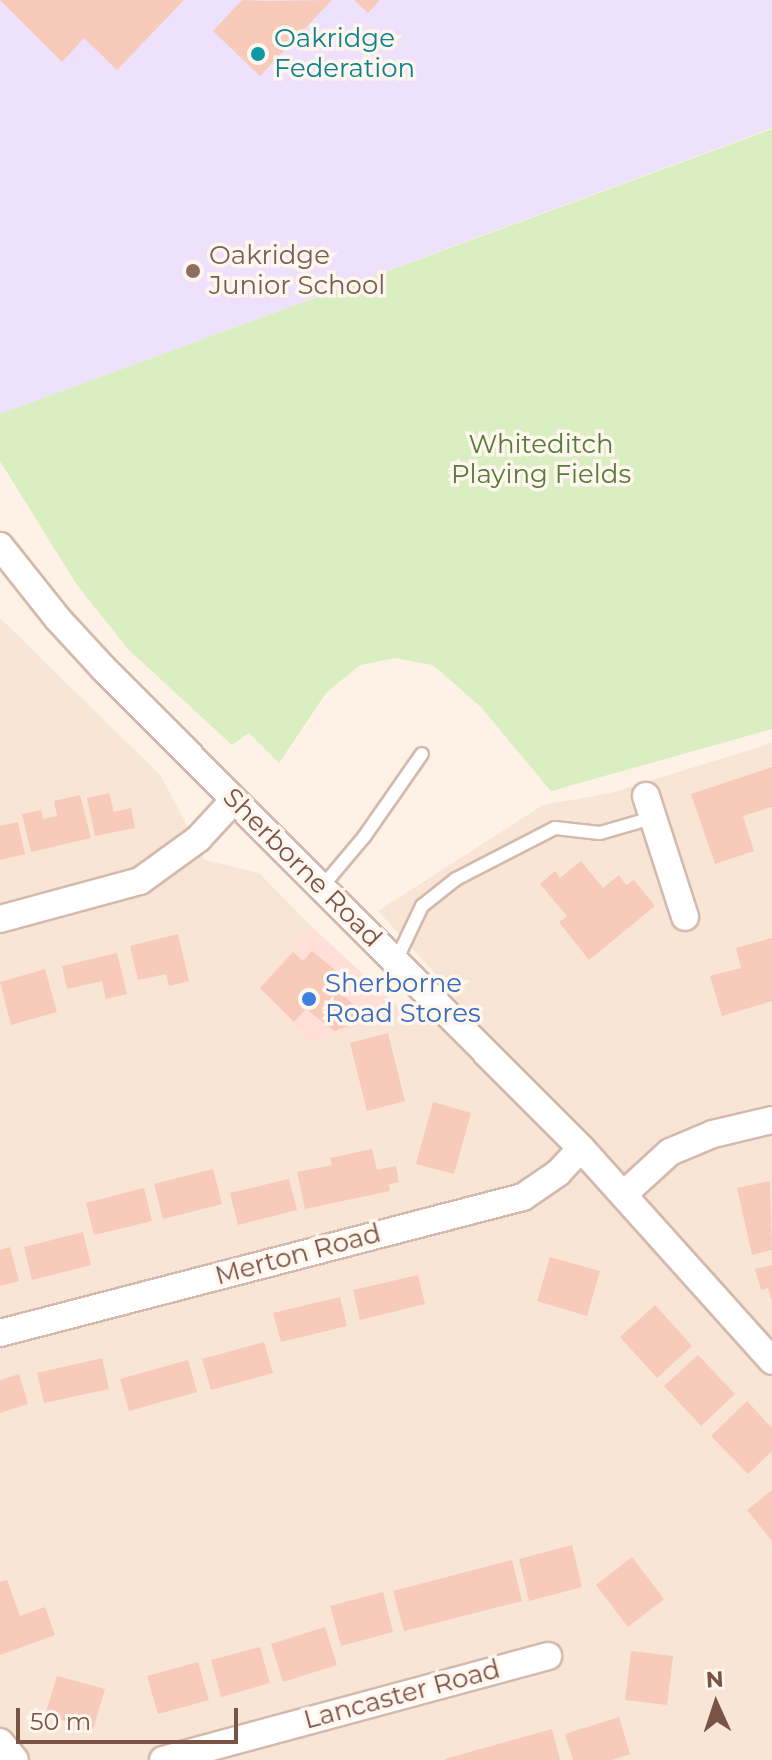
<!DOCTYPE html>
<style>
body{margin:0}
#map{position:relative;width:772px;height:1760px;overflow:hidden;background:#fef1e5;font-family:Montserrat,sans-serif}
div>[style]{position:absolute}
.residential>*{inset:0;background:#f9e5d5}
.commercial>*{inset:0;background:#ffdfd8}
.education>*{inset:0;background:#eee1fb}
.green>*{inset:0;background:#d9eec1}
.building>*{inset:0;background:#f7caba}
.roads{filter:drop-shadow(2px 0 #d4b9ac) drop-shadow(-2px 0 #d4b9ac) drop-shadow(0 2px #d4b9ac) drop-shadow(0 -2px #d4b9ac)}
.service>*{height:12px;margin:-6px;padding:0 6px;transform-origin:6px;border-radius:6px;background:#fff}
.minor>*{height:26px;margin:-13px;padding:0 13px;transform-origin:13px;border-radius:13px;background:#fff}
.dots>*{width:22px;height:22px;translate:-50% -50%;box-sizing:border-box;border:4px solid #fff6ed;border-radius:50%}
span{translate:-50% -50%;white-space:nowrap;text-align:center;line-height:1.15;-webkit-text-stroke:7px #fff6ed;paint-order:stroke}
.culture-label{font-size:26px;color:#0d838f}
.left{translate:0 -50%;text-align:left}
.education-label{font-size:26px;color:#785e54}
.park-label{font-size:26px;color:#567b3b}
.street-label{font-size:26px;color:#7a5347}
.shop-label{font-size:26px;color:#366cbe}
.north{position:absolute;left:676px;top:1664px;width:80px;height:80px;-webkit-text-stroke:6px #fff6ed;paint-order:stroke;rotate:357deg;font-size:22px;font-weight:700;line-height:32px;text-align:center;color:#7a5347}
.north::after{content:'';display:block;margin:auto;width:28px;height:36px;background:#7a5347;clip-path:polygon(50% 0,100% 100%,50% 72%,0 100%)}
.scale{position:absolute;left:16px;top:1708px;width:222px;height:36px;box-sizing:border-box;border:4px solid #7a5347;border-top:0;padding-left:10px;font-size:24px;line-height:28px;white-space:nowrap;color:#7a5347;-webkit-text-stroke:6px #fff6ed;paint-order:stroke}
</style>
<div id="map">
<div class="residential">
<i style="clip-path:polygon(0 618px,161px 776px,205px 860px,259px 873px,312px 927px,257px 988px,406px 1014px,441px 980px,378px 911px,543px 805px,611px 793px,772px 743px,772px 1760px,0 1760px)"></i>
</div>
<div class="commercial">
<i style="clip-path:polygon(312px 927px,406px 1014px,308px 1040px,257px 988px)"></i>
</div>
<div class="education">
<i style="clip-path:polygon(0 0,772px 0,772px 128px,0 414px)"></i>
</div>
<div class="green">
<i style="clip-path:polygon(772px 129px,772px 729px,551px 791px,481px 707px,433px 665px,395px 658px,360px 665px,326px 693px,279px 763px,249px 733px,232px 745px,129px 650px,77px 585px,0 461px,0 414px)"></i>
</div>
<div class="building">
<i style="clip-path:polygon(0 0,184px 0,117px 70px,84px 38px,62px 62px)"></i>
<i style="clip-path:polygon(242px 0,267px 1px,332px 0,260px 76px,213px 31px)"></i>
<i style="clip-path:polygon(354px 0,380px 0,368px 13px)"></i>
<i style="clip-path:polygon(772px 767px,772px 807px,743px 816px,754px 851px,715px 864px,691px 794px)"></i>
<i style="clip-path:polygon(109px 793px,114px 812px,131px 808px,135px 828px,95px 836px,87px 798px)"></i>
<i style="clip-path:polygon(80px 795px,91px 838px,31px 852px,22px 814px,41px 810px,43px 819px,57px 816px,54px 801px)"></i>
<i style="clip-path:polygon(18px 822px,25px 854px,0 860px,0 826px)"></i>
<i style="clip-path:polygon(581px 861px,603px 888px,619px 875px,626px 885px,634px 880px,655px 906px,589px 960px,559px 922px,567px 916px,540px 884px,555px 871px,560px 878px)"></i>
<i style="clip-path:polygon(178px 934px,189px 981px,169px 986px,166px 974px,138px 980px,130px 946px)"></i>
<i style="clip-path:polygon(772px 938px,772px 1001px,722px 1016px,710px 976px,741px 968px,736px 948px)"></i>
<i style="clip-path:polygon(312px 951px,345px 978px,335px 989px,370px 1018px,334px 1031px,306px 1009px,294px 1022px,260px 988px,293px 952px,303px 961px)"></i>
<i style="clip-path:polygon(117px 953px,127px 994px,106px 999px,102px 981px,67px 989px,62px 966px)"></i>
<i style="clip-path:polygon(45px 969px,57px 1012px,11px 1025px,0 982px)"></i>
<i style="clip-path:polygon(388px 1033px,405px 1101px,367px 1111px,350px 1043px)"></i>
<i style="clip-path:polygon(433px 1102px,471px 1113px,454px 1174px,416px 1164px)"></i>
<i style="clip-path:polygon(372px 1149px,377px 1170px,396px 1166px,399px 1182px,389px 1184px,390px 1191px,305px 1209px,297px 1172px,332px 1165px,330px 1158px)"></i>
<i style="clip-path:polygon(213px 1169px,222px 1204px,163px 1219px,154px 1184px)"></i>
<i style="clip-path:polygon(289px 1179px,297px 1210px,238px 1225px,230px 1193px)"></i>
<i style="clip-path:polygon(770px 1181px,772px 1250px,752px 1255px,737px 1188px)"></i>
<i style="clip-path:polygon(144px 1188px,152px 1221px,94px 1235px,86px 1203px)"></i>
<i style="clip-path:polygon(83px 1232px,91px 1265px,32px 1280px,24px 1247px)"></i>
<i style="clip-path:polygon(10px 1247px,19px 1281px,0 1286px,0 1250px)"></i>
<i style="clip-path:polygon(550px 1257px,600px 1271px,587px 1316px,537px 1301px)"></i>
<i style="clip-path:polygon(772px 1265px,772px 1299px,771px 1299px,768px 1288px,761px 1290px,755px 1269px)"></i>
<i style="clip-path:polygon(418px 1275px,425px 1304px,360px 1320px,353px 1290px)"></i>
<i style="clip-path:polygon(340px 1297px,347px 1326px,281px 1342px,273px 1313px)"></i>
<i style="clip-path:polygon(655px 1305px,692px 1346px,657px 1378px,620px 1337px)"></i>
<i style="clip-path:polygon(264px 1342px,273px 1373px,211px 1390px,202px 1359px)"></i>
<i style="clip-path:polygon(698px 1355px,735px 1394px,701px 1426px,664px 1386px)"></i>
<i style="clip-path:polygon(102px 1358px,109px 1389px,44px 1403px,37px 1373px)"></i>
<i style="clip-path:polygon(188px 1360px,197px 1392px,129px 1411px,120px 1379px)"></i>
<i style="clip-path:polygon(19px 1374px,28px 1404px,0 1413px,0 1380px)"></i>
<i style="clip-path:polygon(747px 1401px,772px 1428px,772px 1451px,748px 1474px,711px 1436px)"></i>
<i style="clip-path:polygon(772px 1490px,772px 1541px,747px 1510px)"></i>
<i style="clip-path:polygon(572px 1545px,582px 1587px,529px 1601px,519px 1559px)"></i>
<i style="clip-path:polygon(632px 1557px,664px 1599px,628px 1627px,596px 1585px)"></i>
<i style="clip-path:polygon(512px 1560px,522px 1601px,404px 1631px,393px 1591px)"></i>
<i style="clip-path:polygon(7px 1580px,20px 1616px,45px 1607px,55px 1635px,0 1655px,0 1582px)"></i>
<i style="clip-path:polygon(383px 1592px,393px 1632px,341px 1646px,330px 1606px)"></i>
<i style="clip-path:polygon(325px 1627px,337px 1665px,283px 1682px,271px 1644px)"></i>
<i style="clip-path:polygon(260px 1647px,270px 1683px,221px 1697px,211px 1660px)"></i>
<i style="clip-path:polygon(631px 1651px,673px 1656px,667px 1705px,625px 1700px)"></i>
<i style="clip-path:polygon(198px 1662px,209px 1700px,158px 1714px,147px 1676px)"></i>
<i style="clip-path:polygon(57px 1676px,105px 1689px,93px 1729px,45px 1715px)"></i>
<i style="clip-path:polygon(619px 1717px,630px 1754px,612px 1760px,573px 1760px,565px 1734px)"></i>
<i style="clip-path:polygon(552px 1729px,560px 1760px,445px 1760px,445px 1759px)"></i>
</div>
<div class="roads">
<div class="service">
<i style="left:321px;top:888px;width:67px;rotate:-49.9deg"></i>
<i style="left:364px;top:837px;width:101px;rotate:-55.1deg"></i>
<i style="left:392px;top:959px;width:13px;rotate:-45deg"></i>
<i style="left:401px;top:950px;width:49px;rotate:-64.5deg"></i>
<i style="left:422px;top:906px;width:43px;rotate:-38.5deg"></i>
<i style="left:456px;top:879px;width:111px;rotate:-27.3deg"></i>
<i style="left:555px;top:828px;width:45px;rotate:6.3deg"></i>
<i style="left:600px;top:833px;width:54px;rotate:-16.1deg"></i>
</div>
<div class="minor">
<i style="left:0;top:546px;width:93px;rotate:51.5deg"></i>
<i style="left:58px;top:619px;width:67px;rotate:47.4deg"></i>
<i style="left:103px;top:668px;width:677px;rotate:45.12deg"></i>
<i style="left:581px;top:1148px;width:286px;rotate:48.1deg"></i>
<i style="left:646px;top:796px;width:127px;rotate:72.1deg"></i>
<i style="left:0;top:919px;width:145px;rotate:-15.2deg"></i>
<i style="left:140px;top:881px;width:72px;rotate:-35.9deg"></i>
<i style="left:198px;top:839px;width:53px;rotate:-47.3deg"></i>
<i style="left:624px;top:1194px;width:62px;rotate:-42.4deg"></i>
<i style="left:670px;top:1152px;width:47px;rotate:-22.7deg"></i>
<i style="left:713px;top:1134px;width:61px;rotate:-13.3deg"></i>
<i style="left:0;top:1333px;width:540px;rotate:-14.58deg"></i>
<i style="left:523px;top:1197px;width:42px;rotate:-34.4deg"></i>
<i style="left:558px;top:1173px;width:34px;rotate:-47deg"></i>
<i style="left:0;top:1742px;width:23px;rotate:50deg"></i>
<i style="left:163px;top:1760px;width:399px;rotate:-15.1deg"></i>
</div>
</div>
<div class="dots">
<i style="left:258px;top:54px;background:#0f9aa8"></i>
<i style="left:193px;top:271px;background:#8d6e63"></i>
<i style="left:309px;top:999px;background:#3f7fe0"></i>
</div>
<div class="culture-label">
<span class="left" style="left:274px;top:54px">Oakridge<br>Federation</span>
</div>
<div class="education-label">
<span class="left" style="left:209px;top:271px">Oakridge<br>Junior School</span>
</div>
<div class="park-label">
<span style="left:541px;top:460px">Whiteditch<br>Playing Fields</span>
</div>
<div class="street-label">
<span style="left:302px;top:868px;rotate:45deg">Sherborne Road</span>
<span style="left:298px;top:1255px;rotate:-15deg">Merton Road</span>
<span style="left:402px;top:1695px;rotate:-15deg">Lancaster Road</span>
</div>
<div class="shop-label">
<span class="left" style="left:325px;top:999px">Sherborne<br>Road Stores</span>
</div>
<div class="north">N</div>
<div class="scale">50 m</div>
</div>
